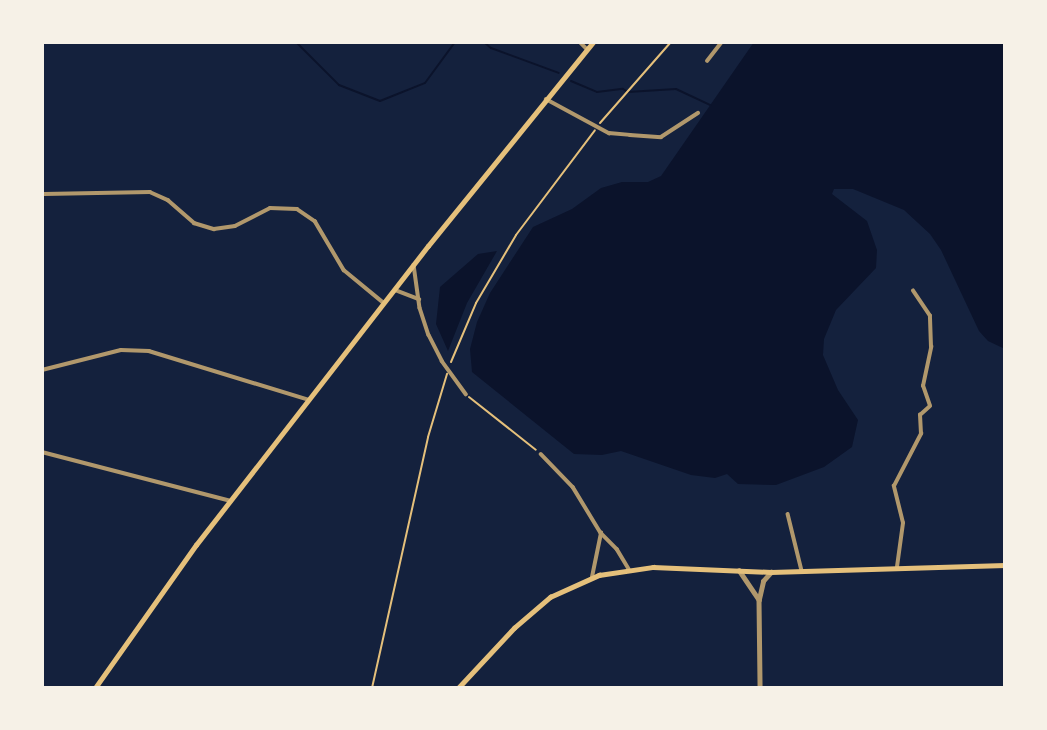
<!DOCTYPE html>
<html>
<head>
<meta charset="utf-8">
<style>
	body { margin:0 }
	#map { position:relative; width:1047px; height:730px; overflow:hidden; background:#14213d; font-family:"Fira Sans Condensed",sans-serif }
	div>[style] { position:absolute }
	.water>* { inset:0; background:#0b132b }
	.stream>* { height:2px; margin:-1px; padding:0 1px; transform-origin:1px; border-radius:1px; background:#0b132b }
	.path>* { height:2px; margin:-1px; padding:0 1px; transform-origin:1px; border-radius:1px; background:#e5c07b }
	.minor>* { height:3.5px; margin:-1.75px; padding:0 1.75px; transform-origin:1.75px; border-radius:1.75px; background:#b1986c }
	.tertiary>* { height:4.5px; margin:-2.25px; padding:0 2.25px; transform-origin:2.25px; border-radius:2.25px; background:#b1986c }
	.secondary>* { height:4.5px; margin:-2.25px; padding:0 2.25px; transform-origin:2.25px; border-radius:2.25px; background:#e5c07b }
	span { translate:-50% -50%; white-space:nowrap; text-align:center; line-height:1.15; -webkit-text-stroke:7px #f6f1e7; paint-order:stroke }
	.frame { position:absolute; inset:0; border:44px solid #f6f1e7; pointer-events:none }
</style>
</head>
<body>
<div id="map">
	<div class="water">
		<i style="clip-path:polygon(754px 42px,1005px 42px,1005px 349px,988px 341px,979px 331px,941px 250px,930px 234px,904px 210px,853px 189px,834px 189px,832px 194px,867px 221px,877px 250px,876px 268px,836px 310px,824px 339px,823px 355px,838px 390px,858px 420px,852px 447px,824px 467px,776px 485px,738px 484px,727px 474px,715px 478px,691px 475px,621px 451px,602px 455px,574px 454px,472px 372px,470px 349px,477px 322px,490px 293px,533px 227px,572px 209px,601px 188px,622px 182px,648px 182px,661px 176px)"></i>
		<i style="clip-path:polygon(497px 251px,467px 303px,448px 351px,436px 324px,440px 287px,478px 254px)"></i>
	</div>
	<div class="stream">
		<i style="left:296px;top:42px;width:61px;rotate:45deg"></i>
		<i style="left:339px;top:85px;width:44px;rotate:21.3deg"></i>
		<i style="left:380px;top:101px;width:48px;rotate:-21.8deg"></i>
		<i style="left:425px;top:83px;width:51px;rotate:-53.8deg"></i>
		<i style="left:484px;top:42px;width:9px;rotate:41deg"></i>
		<i style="left:491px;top:48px;width:72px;rotate:20.2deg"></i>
		<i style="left:571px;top:81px;width:28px;rotate:23deg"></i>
		<i style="left:597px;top:92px;width:26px;rotate:-7deg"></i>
		<i style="left:623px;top:89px;width:6px;rotate:31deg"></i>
		<i style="left:628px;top:92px;width:48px;rotate:-3.6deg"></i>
		<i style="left:676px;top:89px;width:38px;rotate:25deg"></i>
	</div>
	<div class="path">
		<i style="left:600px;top:123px;width:108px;rotate:-48.8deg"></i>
		<i style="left:451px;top:362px;width:64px;rotate:-67deg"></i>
		<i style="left:476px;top:303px;width:79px;rotate:-59.5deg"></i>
		<i style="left:516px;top:235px;width:131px;rotate:-53deg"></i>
		<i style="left:469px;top:397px;width:85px;rotate:38.3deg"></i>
		<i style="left:372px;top:688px;width:257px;rotate:-77.4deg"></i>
		<i style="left:428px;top:437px;width:66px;rotate:-73.2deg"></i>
	</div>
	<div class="minor">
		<i style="left:580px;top:42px;width:10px;rotate:45deg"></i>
		<i style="left:707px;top:61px;width:24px;rotate:-52deg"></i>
		<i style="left:546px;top:99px;width:72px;rotate:28.4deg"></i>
		<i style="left:609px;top:133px;width:21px;rotate:5deg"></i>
		<i style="left:630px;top:135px;width:31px;rotate:4deg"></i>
		<i style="left:661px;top:137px;width:44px;rotate:-33deg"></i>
		<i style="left:42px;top:177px;width:35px;rotate:90deg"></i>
		<i style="left:44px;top:194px;width:106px;rotate:-1.1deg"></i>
		<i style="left:150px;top:192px;width:20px;rotate:24deg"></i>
		<i style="left:168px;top:200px;width:35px;rotate:41deg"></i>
		<i style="left:194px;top:223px;width:21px;rotate:17deg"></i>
		<i style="left:214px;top:229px;width:21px;rotate:-8deg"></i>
		<i style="left:235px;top:226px;width:39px;rotate:-27deg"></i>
		<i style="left:270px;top:208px;width:27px;rotate:2deg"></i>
		<i style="left:297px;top:209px;width:22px;rotate:34deg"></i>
		<i style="left:315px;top:221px;width:57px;rotate:59.4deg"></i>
		<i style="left:344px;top:270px;width:52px;rotate:39.5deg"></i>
		<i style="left:414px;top:265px;width:43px;rotate:82.1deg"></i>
		<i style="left:420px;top:308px;width:28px;rotate:72deg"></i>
		<i style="left:429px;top:335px;width:29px;rotate:63deg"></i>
		<i style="left:442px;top:361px;width:41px;rotate:54deg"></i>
		<i style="left:395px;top:290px;width:26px;rotate:21deg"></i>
		<i style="left:42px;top:370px;width:81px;rotate:-14.2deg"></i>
		<i style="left:121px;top:350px;width:28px;rotate:2deg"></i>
		<i style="left:149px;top:351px;width:167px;rotate:17deg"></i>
		<i style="left:42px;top:452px;width:195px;rotate:14.5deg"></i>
		<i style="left:541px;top:454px;width:46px;rotate:45.9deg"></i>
		<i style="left:573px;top:487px;width:54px;rotate:58.7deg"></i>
		<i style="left:601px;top:533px;width:23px;rotate:45deg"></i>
		<i style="left:617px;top:549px;width:23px;rotate:59deg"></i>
		<i style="left:788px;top:514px;width:59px;rotate:76.2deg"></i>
		<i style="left:897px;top:567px;width:44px;rotate:-82.2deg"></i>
		<i style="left:903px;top:523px;width:38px;rotate:-104deg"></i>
		<i style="left:894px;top:486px;width:59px;rotate:-62.6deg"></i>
		<i style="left:921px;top:434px;width:19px;rotate:-93deg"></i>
		<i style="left:920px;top:415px;width:13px;rotate:-42deg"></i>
		<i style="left:930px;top:406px;width:21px;rotate:-109deg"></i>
		<i style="left:923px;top:386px;width:40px;rotate:-78deg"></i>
		<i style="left:931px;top:347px;width:31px;rotate:-92deg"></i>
		<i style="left:930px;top:316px;width:30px;rotate:-124deg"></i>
		<i style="left:592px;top:577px;width:45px;rotate:-78.4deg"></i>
		<i style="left:642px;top:688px;width:6px"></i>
	</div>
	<div class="tertiary">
		<i style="left:739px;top:570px;width:36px;rotate:56deg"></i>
		<i style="left:759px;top:600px;width:88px;rotate:89.3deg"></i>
		<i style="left:759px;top:599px;width:18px;rotate:-77deg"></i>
		<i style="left:763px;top:581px;width:12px;rotate:-48deg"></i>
	</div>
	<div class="secondary">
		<i style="left:95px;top:688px;width:175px;rotate:-54.8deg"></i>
		<i style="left:196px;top:545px;width:378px;rotate:-52.2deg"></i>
		<i style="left:428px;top:246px;width:262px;rotate:-51deg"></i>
		<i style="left:458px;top:688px;width:82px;rotate:-47deg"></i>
		<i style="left:514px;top:628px;width:48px;rotate:-40.7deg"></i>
		<i style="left:550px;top:597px;width:54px;rotate:-24.2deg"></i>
		<i style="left:599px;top:575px;width:55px;rotate:-8.4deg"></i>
		<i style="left:653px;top:567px;width:118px;rotate:2.4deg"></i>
		<i style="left:771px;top:572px;width:234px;rotate:-1.7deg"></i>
	</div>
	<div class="frame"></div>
</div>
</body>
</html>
